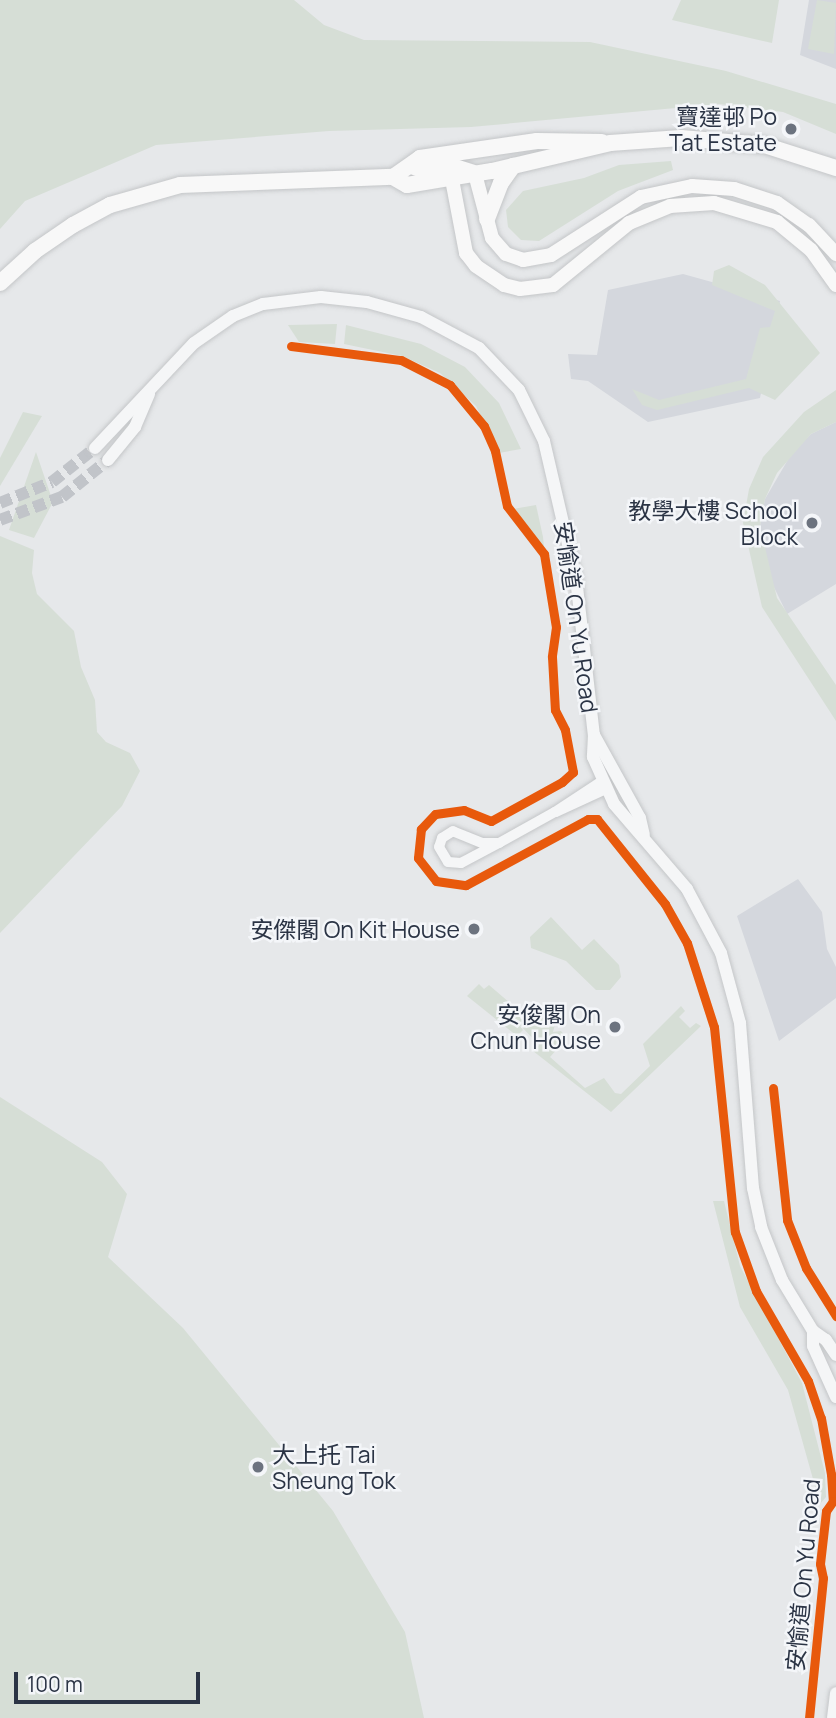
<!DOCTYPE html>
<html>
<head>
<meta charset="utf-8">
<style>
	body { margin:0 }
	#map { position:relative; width:836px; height:1718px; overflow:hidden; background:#e6e8ea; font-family:Manrope,"Noto Sans TC",sans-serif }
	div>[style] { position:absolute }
	.built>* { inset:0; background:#d4d7dd }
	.green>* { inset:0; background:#d6ded6 }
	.tertiary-tunnel>* { height:12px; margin-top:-6px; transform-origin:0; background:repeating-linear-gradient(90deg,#c1c4c9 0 12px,transparent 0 18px) }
	.roads { filter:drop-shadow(0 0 2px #c4c6c8) drop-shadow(0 0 2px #c4c6c8) }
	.minor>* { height:10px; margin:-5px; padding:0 5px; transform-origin:5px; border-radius:5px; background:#f5f6f7 }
	.tertiary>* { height:12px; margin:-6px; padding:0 6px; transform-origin:6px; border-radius:6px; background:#f5f6f7 }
	.secondary>* { height:14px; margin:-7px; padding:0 7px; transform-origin:7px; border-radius:7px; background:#f8f8f8 }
	.primary>* { height:16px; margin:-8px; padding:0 8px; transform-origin:8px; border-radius:8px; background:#f8f8f8 }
	.cycleway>* { height:9px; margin:-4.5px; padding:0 4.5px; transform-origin:4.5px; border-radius:4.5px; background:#e8590c }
	.dots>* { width:19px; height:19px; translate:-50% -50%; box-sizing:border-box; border:4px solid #f4f6f9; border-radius:50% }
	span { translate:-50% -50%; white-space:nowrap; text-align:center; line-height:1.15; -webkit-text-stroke:5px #f4f6f9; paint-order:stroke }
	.poi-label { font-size:23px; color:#2b3445 }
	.right { translate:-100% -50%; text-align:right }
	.left { translate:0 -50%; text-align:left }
	.street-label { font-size:23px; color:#2b3445 }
	.scale { position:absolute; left:14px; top:1672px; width:186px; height:32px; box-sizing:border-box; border:4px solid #2b3445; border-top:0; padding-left:9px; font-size:21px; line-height:24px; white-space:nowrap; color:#2b3445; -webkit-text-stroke:5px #f4f6f9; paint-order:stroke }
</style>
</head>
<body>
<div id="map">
	<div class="built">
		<i style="clip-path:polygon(809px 0,836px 0,836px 69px,800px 55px)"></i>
		<i style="clip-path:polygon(683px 274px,780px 301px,760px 398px,648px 422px,588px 381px,571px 379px,568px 354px,597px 355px,608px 290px)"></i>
		<i style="clip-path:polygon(836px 422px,836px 584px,787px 614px,770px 579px,764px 553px,760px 526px,765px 499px,793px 451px,811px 434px)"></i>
		<i style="clip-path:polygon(798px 879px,822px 912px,827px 949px,836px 967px,836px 998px,779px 1041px,737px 916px)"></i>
	</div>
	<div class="green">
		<i style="clip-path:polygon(0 0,294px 0,324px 25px,364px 40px,590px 42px,726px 71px,836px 104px,836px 134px,783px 112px,719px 104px,471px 127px,329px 131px,156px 145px,25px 201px,0 229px)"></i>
		<i style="clip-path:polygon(681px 0,779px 0,772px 43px,672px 20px)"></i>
		<i style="clip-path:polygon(817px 0,836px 3px,834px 54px,808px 49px)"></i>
		<i style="clip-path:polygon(671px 161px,673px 170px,618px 191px,539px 241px,521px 240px,508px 227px,506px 210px,523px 191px,584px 178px,619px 165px)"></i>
		<i style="clip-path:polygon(729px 265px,765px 285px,820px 353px,775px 400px,749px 388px,657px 410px,642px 405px,632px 389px,659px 400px,746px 379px,760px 328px,770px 327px,775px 311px,712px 285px,714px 271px)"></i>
		<i style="clip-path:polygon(337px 324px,335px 344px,299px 342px,288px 325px)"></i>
		<i style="clip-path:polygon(346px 325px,421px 344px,465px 367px,499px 403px,521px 449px,499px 453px,476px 406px,440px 373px,402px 356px,344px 344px)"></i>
		<i style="clip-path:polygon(836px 390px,836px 422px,811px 434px,777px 473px,765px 499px,760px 526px,777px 598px,836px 685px,836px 721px,762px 607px,743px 523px,749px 489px,763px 457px,804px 412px)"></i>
		<i style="clip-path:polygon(23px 412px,42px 416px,0 486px,0 458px)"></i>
		<i style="clip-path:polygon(36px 452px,53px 502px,34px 538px,9px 530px)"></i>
		<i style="clip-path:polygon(536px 505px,543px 537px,544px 547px,513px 509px)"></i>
		<i style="clip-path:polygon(0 536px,34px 550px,32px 573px,37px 594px,74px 631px,81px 667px,95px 700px,97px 732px,106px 742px,130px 753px,140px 771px,122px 806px,0 933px)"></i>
		<i style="clip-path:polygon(551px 917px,582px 950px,594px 939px,619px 965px,621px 977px,610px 990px,596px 990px,566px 961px,531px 948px,530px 937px)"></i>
		<i style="clip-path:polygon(479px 984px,484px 989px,489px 985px,524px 1015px,536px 1004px,555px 1025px,553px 1032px,561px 1031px,567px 1038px,550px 1057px,585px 1088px,604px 1078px,615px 1093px,621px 1094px,650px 1066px,643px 1044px,681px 1006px,685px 1011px,679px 1017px,690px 1028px,696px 1023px,701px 1026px,611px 1112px,533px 1051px,539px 1045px,517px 1022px,523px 1030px,517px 1036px,467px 996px)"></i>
		<i style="clip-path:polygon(0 1097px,102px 1162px,127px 1194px,108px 1257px,183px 1328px,333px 1511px,405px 1632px,424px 1718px,0 1718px)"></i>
		<i style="clip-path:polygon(713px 1201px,724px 1201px,740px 1266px,802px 1383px,825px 1473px,826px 1497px,820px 1504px,788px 1390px,740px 1307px)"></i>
	</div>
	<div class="tertiary-tunnel">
		<i style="left:0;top:503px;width:56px;rotate:-22deg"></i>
		<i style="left:52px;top:482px;width:55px;rotate:-38.3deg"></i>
		<i style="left:0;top:520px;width:66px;rotate:-20.4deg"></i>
		<i style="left:62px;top:497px;width:59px;rotate:-38.8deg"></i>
	</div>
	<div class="roads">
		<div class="minor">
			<i style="left:556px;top:812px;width:55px;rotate:-24.7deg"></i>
			<i style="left:499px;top:843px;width:17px;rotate:180deg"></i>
			<i style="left:482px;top:843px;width:31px;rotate:-158deg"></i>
			<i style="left:453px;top:831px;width:13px;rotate:148deg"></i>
			<i style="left:442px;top:838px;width:9px;rotate:108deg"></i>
			<i style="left:439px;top:847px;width:17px;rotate:59deg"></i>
			<i style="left:448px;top:862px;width:13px;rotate:4deg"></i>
			<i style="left:461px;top:863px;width:43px;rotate:-27.8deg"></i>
			<i style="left:499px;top:843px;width:64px;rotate:-29deg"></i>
			<i style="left:555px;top:812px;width:56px;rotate:-33.4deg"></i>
		</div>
		<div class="tertiary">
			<i style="left:95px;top:448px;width:144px;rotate:-46.7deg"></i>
			<i style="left:194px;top:343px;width:47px;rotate:-34.7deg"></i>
			<i style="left:233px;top:316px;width:32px;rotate:-22deg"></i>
			<i style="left:263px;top:304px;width:58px;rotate:-6.9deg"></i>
			<i style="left:321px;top:297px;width:46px;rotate:6.2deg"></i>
			<i style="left:367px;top:302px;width:56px;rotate:15.5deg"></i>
			<i style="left:421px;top:317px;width:66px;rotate:28.1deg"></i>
			<i style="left:479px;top:348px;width:58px;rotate:46.4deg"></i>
			<i style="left:519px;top:390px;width:57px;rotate:63.9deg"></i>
			<i style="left:544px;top:441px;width:141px;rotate:76.9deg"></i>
			<i style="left:576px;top:578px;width:158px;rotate:83.5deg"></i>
			<i style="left:594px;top:735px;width:95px;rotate:61deg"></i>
			<i style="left:640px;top:818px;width:17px;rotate:77deg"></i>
			<i style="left:108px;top:460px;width:43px;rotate:-50.7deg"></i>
			<i style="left:135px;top:427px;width:36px;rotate:-67deg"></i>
			<i style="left:594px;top:735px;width:22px;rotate:93deg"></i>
			<i style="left:593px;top:757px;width:51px;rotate:65.9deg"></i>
			<i style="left:614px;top:804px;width:112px;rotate:49.3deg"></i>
			<i style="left:687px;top:889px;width:72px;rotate:62deg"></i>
			<i style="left:721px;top:953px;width:73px;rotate:74.8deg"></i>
			<i style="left:740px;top:1023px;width:166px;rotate:85.5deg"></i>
			<i style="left:753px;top:1188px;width:40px;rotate:78deg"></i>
			<i style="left:761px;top:1227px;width:57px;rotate:68.4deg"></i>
			<i style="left:782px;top:1280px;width:60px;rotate:58.7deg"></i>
			<i style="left:813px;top:1331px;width:16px;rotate:35deg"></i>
			<i style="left:826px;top:1340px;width:18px;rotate:56deg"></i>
			<i style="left:813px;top:1331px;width:15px;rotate:90deg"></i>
			<i style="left:813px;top:1346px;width:56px;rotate:65.7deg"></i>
			<i style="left:833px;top:1718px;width:25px;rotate:-83deg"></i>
		</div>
		<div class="secondary">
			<i style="left:450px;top:169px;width:86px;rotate:79.2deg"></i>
			<i style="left:466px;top:253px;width:16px;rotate:52deg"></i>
			<i style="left:476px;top:266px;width:34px;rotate:34deg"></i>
			<i style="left:504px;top:285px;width:16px;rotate:14deg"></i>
			<i style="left:520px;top:289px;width:33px;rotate:-7deg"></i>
			<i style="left:553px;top:285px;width:98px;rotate:-39.2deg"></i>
			<i style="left:629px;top:223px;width:44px;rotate:-22.5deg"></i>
			<i style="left:670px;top:206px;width:44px;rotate:-3.9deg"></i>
			<i style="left:714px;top:203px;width:66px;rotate:16.8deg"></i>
			<i style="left:777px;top:222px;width:44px;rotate:39.5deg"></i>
			<i style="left:811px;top:250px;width:43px;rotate:54.5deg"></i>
			<i style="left:475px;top:174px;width:66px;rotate:75.1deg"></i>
			<i style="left:492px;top:238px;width:21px;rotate:49deg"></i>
			<i style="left:506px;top:254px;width:18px;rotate:19deg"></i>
			<i style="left:523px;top:260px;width:28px;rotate:-10deg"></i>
			<i style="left:551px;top:255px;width:107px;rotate:-32.8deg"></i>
			<i style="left:641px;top:197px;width:52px;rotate:-12.2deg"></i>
			<i style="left:692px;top:186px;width:42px;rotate:4.1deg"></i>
			<i style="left:734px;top:189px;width:45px;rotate:18deg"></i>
			<i style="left:777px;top:203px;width:39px;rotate:35deg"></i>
			<i style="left:809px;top:225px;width:40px;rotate:47deg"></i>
		</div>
		<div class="primary">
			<i style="left:411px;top:166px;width:13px;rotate:18deg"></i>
			<i style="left:423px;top:170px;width:26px;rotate:-11deg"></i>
			<i style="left:449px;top:165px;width:25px;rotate:18deg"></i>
			<i style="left:393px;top:177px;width:33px;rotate:-35deg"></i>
			<i style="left:420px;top:158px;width:118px;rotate:-8.3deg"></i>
			<i style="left:537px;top:141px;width:65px;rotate:0.9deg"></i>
			<i style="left:487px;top:219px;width:39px;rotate:-69deg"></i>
			<i style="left:501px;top:183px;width:21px;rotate:-55deg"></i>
			<i style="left:0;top:283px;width:47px;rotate:-42.4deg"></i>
			<i style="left:35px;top:251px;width:46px;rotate:-34.4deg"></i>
			<i style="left:73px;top:225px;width:42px;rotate:-28.4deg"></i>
			<i style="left:110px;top:205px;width:73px;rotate:-15.9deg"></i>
			<i style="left:180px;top:185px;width:213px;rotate:-2.2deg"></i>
			<i style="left:393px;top:177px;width:16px;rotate:30deg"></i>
			<i style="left:407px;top:185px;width:86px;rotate:-9.4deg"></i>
			<i style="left:492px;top:171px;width:121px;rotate:-13.3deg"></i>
			<i style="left:610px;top:143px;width:71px;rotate:-4deg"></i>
			<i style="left:681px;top:138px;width:83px;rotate:4.8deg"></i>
			<i style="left:764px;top:145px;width:76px;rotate:17.7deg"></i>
		</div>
	</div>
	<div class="cycleway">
		<i style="left:291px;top:346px;width:111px;rotate:7.3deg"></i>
		<i style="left:401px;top:360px;width:55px;rotate:27deg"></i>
		<i style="left:450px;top:385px;width:53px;rotate:50.3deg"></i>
		<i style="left:484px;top:426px;width:27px;rotate:66deg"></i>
		<i style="left:495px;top:451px;width:56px;rotate:77.7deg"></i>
		<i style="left:507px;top:506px;width:61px;rotate:52.4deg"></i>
		<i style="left:544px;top:554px;width:74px;rotate:80.7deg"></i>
		<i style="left:556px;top:627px;width:30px;rotate:98deg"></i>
		<i style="left:552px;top:657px;width:53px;rotate:86.8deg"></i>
		<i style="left:555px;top:710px;width:22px;rotate:63deg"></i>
		<i style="left:565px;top:730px;width:43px;rotate:79.2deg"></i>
		<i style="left:573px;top:772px;width:15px;rotate:138deg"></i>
		<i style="left:562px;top:782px;width:81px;rotate:151.2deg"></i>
		<i style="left:491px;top:821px;width:29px;rotate:-158deg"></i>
		<i style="left:464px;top:810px;width:29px;rotate:172deg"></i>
		<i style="left:435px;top:814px;width:21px;rotate:133deg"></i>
		<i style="left:421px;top:829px;width:29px;rotate:96deg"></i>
		<i style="left:418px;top:858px;width:29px;rotate:52deg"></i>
		<i style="left:436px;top:881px;width:30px;rotate:8deg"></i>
		<i style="left:466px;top:885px;width:139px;rotate:-28.4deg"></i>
		<i style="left:588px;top:819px;width:9px"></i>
		<i style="left:597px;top:819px;width:109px;rotate:51.3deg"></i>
		<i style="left:665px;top:904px;width:45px;rotate:60.6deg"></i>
		<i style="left:687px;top:943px;width:88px;rotate:72.2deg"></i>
		<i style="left:714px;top:1027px;width:206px;rotate:84.2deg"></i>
		<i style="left:735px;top:1232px;width:63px;rotate:70.4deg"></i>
		<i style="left:756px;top:1291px;width:104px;rotate:60deg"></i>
		<i style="left:808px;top:1381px;width:39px;rotate:71deg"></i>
		<i style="left:821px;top:1418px;width:57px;rotate:79.9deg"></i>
		<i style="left:831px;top:1474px;width:27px;rotate:86deg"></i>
		<i style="left:833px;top:1501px;width:12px;rotate:125deg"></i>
		<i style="left:826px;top:1511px;width:53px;rotate:96.5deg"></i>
		<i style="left:820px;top:1564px;width:14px;rotate:78deg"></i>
		<i style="left:823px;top:1578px;width:141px;rotate:95.7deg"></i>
		<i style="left:773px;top:1088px;width:133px;rotate:83.9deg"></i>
		<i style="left:787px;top:1220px;width:52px;rotate:68.4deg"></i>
		<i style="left:806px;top:1268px;width:57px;rotate:58deg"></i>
	</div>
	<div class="dots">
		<i style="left:791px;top:129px;background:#6c737f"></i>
		<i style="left:812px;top:523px;background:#6c737f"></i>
		<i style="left:474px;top:929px;background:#6c737f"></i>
		<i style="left:615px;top:1027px;background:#6c737f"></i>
		<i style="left:258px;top:1467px;background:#6c737f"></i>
	</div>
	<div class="poi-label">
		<span class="right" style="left:777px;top:129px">寶達邨 Po<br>Tat Estate</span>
		<span class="right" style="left:798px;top:523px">教學大樓 School<br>Block</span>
		<span class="right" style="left:460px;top:929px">安傑閣 On Kit House</span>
		<span class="right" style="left:601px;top:1027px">安俊閣 On<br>Chun House</span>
		<span class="left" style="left:272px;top:1467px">大上托 Tai<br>Sheung Tok</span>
	</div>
	<div class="street-label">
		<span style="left:577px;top:617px;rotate:82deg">安愉道 On Yu Road</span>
		<span style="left:803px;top:1575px;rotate:-85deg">安愉道 On Yu Road</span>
	</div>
	<div class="scale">100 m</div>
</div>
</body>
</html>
